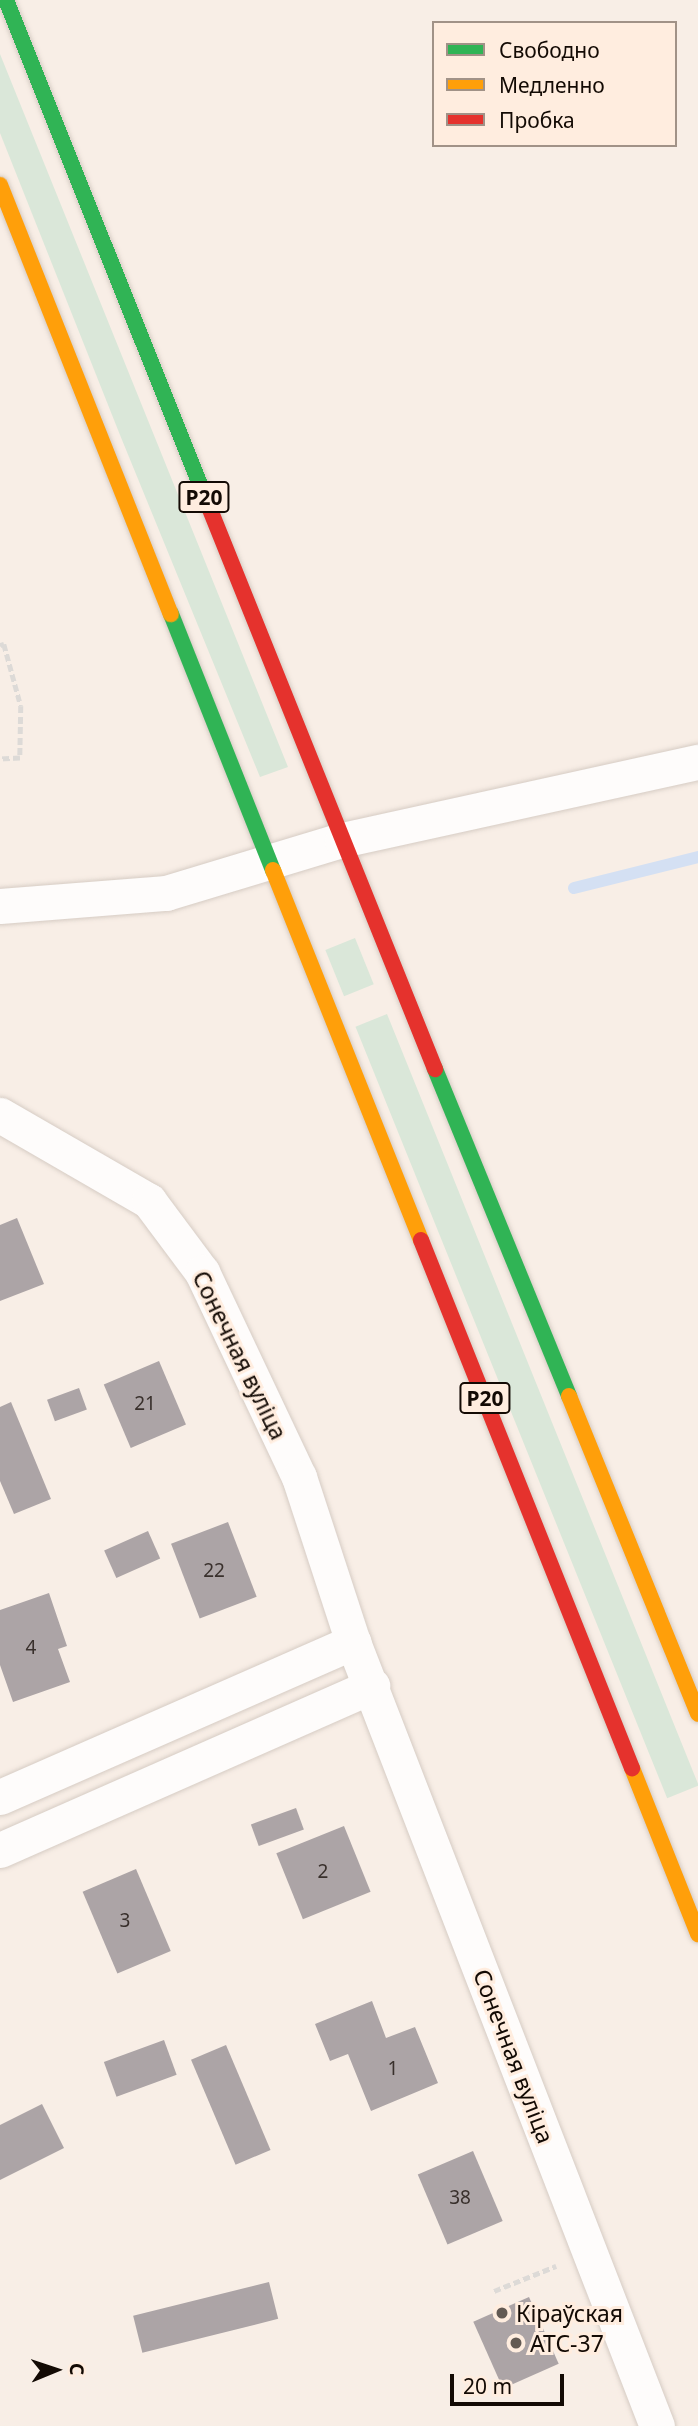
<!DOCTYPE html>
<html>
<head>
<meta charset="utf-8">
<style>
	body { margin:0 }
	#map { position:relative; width:698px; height:2426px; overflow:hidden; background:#f8eee6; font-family:"Noto Sans",sans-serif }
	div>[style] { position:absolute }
	.green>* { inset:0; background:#dae7d9; transform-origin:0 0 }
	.stream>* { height:12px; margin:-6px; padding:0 6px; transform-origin:6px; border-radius:6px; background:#d4e0f3 }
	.building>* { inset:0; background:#aca4a6; transform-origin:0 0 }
	.path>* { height:4.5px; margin-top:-2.25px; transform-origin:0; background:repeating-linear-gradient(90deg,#dddad7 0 7px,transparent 0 10.5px) }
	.roads { filter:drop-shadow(0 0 2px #d6ccc4) drop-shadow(0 0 2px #d6ccc4) }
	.street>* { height:35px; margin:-17.5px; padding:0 17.5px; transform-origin:17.5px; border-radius:17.5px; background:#fefcfb }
	.fast>* { height:16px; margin:-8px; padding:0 8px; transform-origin:8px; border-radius:8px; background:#30b455 }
	.slow>* { height:16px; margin:-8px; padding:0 8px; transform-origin:8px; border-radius:8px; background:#ff9f0a }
	.jam>* { height:16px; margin:-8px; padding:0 8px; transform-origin:8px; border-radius:8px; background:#e5322d }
	.dots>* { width:19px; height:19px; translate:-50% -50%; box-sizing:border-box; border:4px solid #ffeddf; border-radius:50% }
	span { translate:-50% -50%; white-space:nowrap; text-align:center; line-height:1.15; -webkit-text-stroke:6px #ffeddf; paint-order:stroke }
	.number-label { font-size:19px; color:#39302c }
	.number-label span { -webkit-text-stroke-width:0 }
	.shield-label span { padding:2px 5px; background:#ffeddf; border:2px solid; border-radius:5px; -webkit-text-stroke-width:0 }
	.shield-label { font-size:21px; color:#130a04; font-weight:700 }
	.street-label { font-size:23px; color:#130a04 }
	.poi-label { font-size:23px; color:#130a04 }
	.left { translate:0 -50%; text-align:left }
	.legend { position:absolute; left:432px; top:21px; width:245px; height:126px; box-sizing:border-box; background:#ffeddf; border:2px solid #a19287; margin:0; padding:9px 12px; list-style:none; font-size:21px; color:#130a04 }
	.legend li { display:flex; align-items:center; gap:14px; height:35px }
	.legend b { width:35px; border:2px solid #a19287 }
	.north { position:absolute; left:21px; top:2335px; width:70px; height:70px; -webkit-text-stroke:5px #ffeddf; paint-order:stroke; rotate:88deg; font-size:19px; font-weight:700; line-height:28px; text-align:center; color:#130a04 }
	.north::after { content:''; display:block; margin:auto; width:24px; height:32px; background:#130a04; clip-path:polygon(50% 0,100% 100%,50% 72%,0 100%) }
	.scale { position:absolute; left:450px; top:2374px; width:114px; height:32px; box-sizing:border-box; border:4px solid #130a04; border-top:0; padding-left:9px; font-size:21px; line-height:24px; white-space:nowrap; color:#130a04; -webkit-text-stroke:5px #ffeddf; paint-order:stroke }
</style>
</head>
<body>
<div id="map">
	<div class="green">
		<i style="clip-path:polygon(0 54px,288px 767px,260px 777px,120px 435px,0 133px)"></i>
		<i style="left:355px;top:938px;width:50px;height:32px;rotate:68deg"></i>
		<i style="left:387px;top:1014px;width:832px;height:34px;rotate:68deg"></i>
	</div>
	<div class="stream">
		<i style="left:574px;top:888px;width:128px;rotate:-14deg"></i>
	</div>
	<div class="building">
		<i style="clip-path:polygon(17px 1218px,44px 1284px,0 1301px,0 1225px)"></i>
		<i style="left:159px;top:1361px;width:69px;height:60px;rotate:67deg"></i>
		<i style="left:79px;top:1388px;width:23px;height:34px;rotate:70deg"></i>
		<i style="clip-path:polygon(11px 1402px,51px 1499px,14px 1514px,0 1481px,0 1407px)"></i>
		<i style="left:228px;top:1522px;width:80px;height:61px;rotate:69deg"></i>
		<i style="left:148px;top:1531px;width:30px;height:48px;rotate:66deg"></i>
		<i style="clip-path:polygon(49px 1593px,67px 1646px,58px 1649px,70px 1682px,13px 1702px,0 1665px,0 1610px)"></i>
		<i style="left:296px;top:1808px;width:23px;height:48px;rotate:70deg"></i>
		<i style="left:344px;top:1826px;width:71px;height:73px;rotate:68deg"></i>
		<i style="left:136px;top:1869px;width:89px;height:58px;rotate:67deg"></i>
		<i style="clip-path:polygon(372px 2001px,386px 2038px,415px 2027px,438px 2083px,371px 2111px,348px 2054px,330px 2061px,315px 2024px)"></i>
		<i style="left:164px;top:2040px;width:37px;height:64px;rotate:70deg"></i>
		<i style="left:226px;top:2045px;width:114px;height:38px;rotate:67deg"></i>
		<i style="clip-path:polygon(42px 2104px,64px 2148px,0 2180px,0 2125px)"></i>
		<i style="left:473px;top:2151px;width:76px;height:60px;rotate:67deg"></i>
		<i style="left:269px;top:2282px;width:38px;height:140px;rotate:76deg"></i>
		<i style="left:529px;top:2297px;width:73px;height:61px;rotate:66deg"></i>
	</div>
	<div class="path">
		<i style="left:0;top:645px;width:4px;rotate:-14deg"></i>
		<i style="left:4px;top:644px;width:64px;rotate:74.7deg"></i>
		<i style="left:21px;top:706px;width:52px;rotate:91.1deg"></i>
		<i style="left:20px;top:758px;width:20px;rotate:177deg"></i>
		<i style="left:494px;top:2291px;width:67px;rotate:-22deg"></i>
	</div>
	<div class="roads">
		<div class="street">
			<i style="left:0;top:906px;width:167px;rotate:-4.5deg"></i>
			<i style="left:166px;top:893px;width:184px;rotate:-16.8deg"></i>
			<i style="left:342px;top:840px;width:364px;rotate:-12.4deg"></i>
			<i style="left:0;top:1115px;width:172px;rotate:30deg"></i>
			<i style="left:149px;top:1201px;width:89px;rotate:53.3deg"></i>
			<i style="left:202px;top:1272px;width:227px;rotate:64.7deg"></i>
			<i style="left:299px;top:1477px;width:174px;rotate:71.9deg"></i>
			<i style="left:353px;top:1642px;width:841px;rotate:68.81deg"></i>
			<i style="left:0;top:1797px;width:386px;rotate:-23.7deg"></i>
			<i style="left:0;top:1850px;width:407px;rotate:-23.8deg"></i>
		</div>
		<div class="fast">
			<i style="left:6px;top:0;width:546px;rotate:68.18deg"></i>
			<i style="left:171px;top:614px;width:276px;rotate:68.3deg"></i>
			<i style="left:435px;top:1069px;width:353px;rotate:67.7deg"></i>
		</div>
		<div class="slow">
			<i style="left:0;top:185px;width:462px;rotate:68.3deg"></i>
			<i style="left:273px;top:870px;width:399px;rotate:68.2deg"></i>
			<i style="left:569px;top:1396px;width:343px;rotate:67.9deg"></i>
			<i style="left:632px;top:1768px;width:179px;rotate:68.3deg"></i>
		</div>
		<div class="jam">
			<i style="left:209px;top:507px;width:606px;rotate:68.09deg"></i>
			<i style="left:421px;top:1240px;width:569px;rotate:68.22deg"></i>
		</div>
	</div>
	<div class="dots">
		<i style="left:502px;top:2313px;background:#635a53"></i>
		<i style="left:516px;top:2343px;background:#635a53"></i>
	</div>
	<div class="number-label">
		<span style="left:145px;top:1404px">21</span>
		<span style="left:214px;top:1571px">22</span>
		<span style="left:31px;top:1648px">4</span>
		<span style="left:323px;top:1872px">2</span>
		<span style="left:125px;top:1921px">3</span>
		<span style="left:393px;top:2069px">1</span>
		<span style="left:460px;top:2198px">38</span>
	</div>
	<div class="shield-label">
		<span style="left:204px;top:497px">Р20</span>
		<span style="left:485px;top:1398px">Р20</span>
	</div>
	<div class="street-label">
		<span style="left:240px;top:1355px;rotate:64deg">Сонечная вуліца</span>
		<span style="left:514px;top:2056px;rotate:69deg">Сонечная вуліца</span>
	</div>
	<div class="poi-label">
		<span class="left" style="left:516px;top:2313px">Кіраўская</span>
		<span class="left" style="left:530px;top:2343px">АТС-37</span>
	</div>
	<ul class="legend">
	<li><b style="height:9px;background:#30b455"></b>Свободно</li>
	<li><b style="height:9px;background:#ff9f0a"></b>Медленно</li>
	<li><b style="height:9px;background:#e5322d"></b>Пробка</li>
	</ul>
	<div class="north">С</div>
	<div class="scale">20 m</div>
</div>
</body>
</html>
